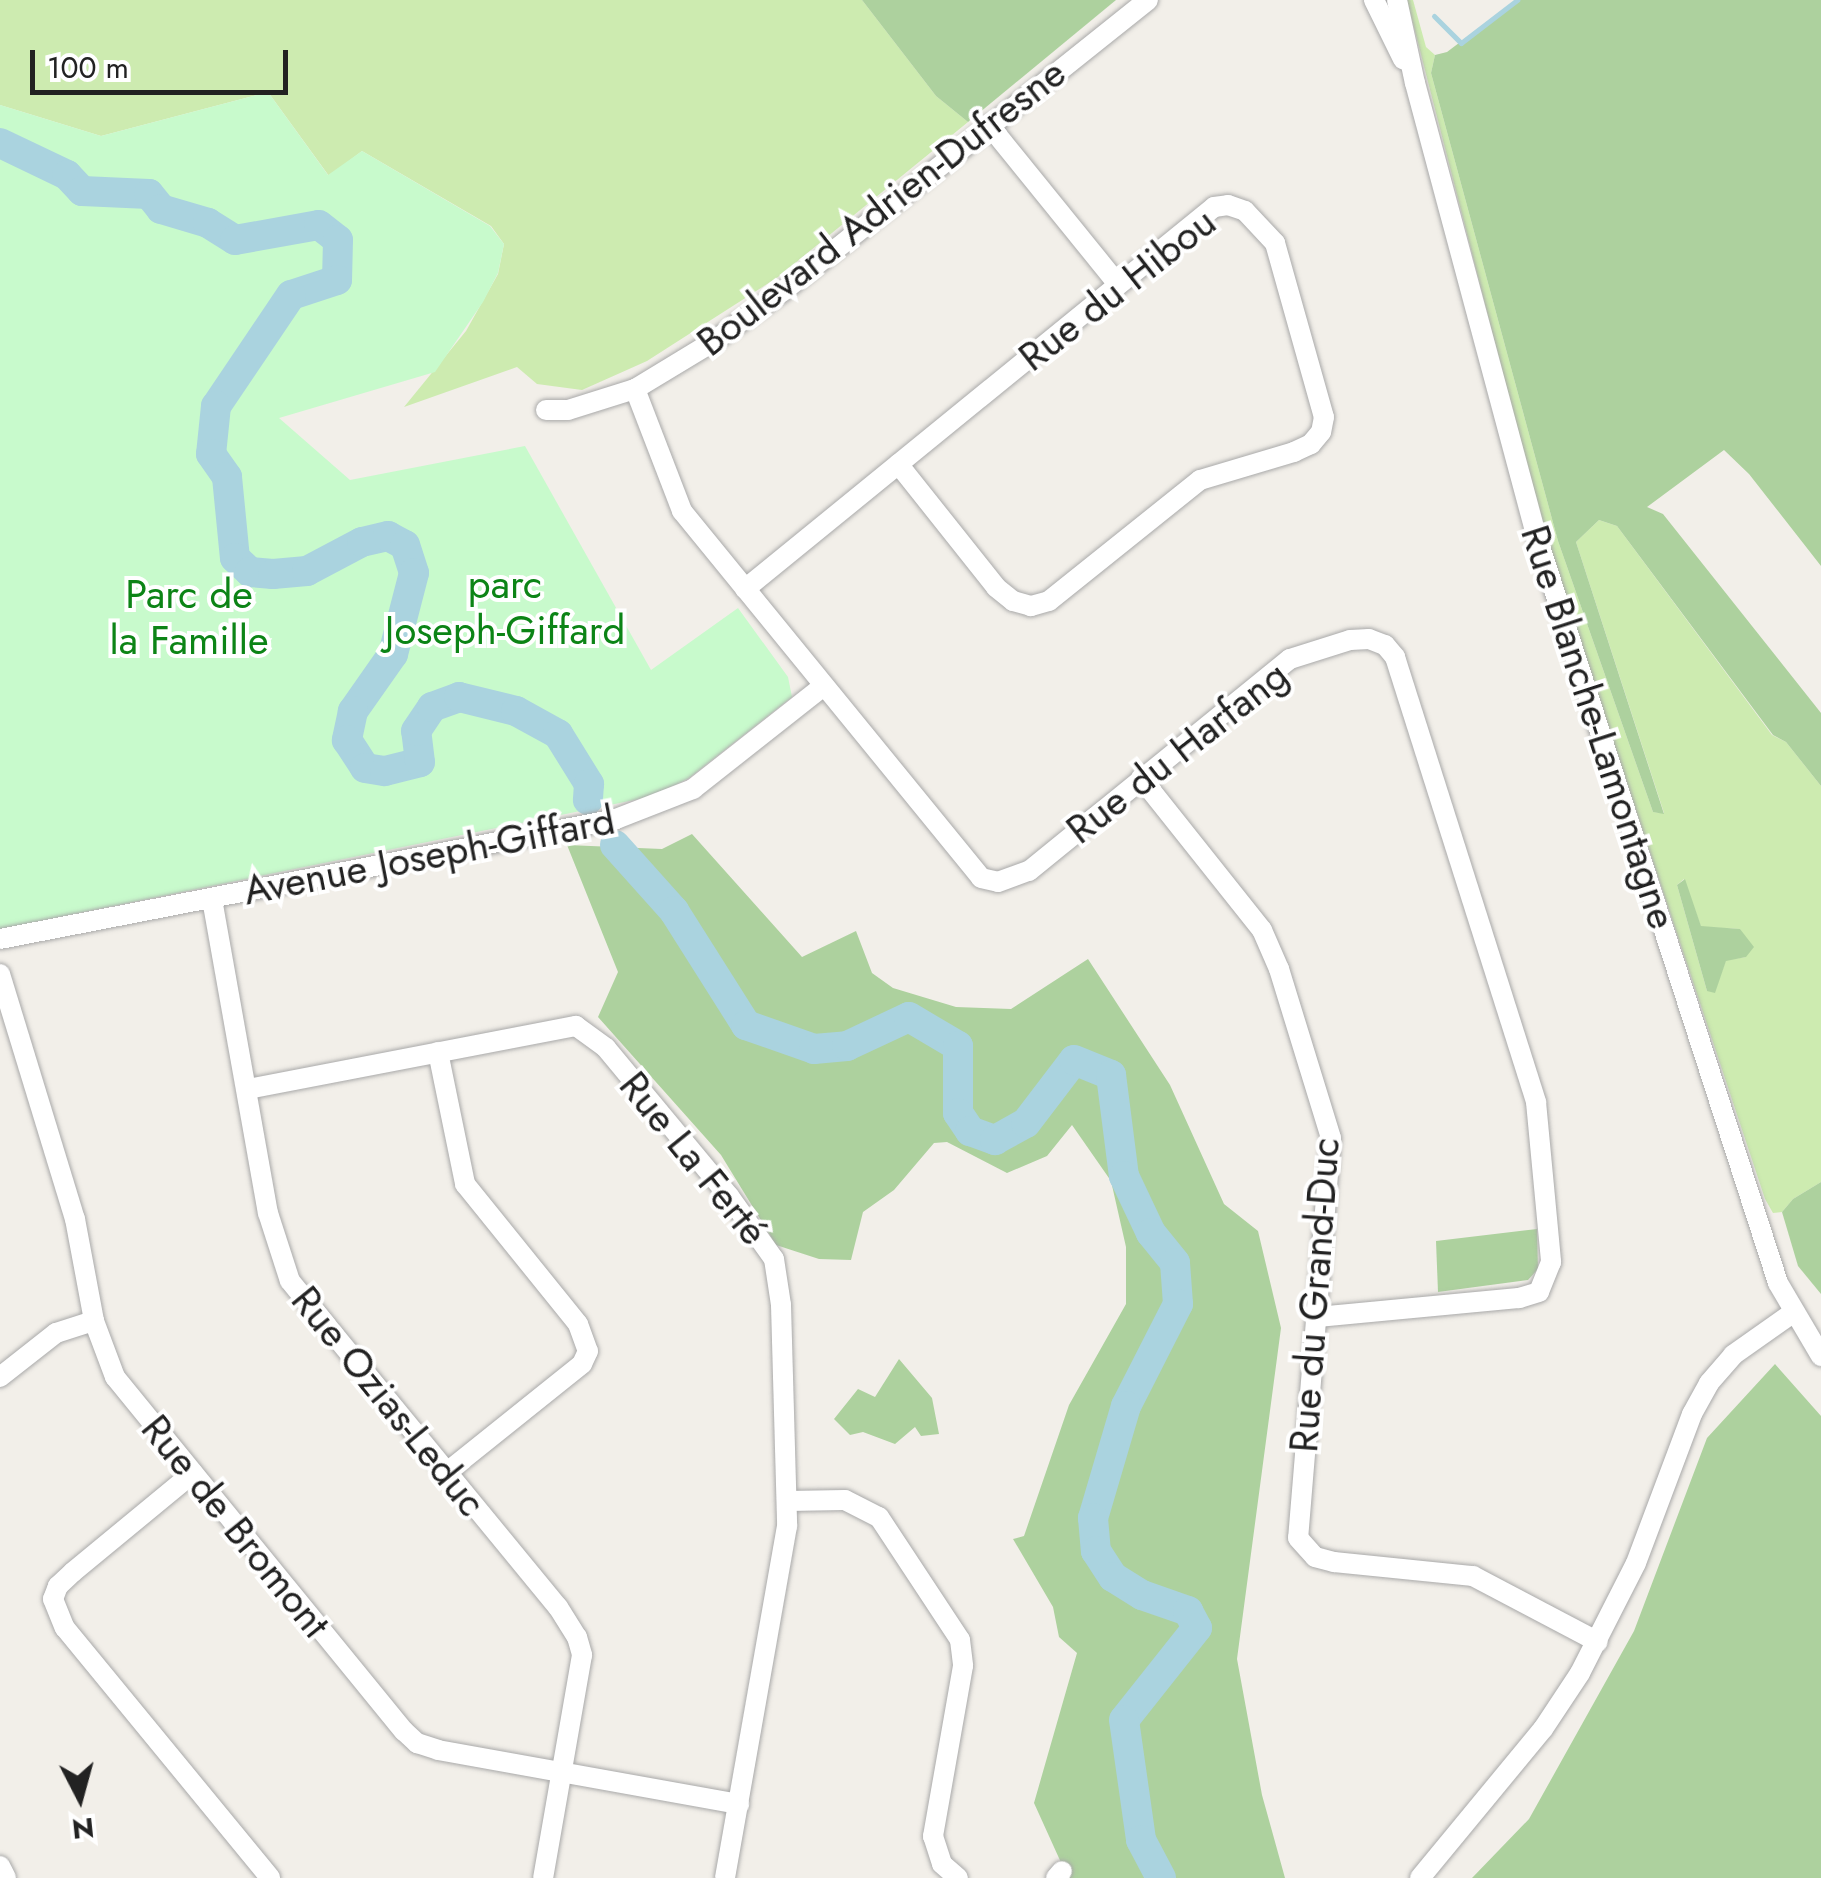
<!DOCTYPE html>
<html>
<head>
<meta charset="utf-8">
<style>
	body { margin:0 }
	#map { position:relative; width:1821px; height:1878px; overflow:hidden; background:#f2efe9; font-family:Jost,sans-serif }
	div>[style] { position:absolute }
	.grass>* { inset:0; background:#cdebb0 }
	.forest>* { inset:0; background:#add19e }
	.park>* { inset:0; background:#c8facc }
	.stream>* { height:5px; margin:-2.5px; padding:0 2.5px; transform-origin:2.5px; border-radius:2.5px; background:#aad3df }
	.river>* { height:30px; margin:-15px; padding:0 15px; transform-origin:15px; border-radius:15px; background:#aad3df }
	.roads { filter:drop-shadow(0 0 2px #a9a9a9) drop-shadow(0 0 2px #a9a9a9) }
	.minor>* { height:20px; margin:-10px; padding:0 10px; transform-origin:10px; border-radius:10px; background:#fff }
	span { translate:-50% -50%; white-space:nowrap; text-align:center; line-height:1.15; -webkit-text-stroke:8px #fff; paint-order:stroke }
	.street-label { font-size:40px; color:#222 }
	.park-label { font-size:40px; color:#0c8416 }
	.north { position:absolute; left:30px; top:1748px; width:100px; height:100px; -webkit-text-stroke:8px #fff; paint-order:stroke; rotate:174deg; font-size:28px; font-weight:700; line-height:40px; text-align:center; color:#222 }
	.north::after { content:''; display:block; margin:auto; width:35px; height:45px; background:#222; clip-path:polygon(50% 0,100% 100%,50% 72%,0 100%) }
	.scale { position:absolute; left:30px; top:50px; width:258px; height:45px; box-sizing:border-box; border:5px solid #222; border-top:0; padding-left:12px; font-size:30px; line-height:35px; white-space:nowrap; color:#222; -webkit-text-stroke:8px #fff; paint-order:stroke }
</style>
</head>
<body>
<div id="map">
	<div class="grass">
		<i style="clip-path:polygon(0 0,862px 0,936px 96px,968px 122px,778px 277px,647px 361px,582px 390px,537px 384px,517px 367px,404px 407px,466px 331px,498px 274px,504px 244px,491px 226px,362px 151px,329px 176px,268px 92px,101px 136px,0 105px)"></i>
		<i style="clip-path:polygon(evenodd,1407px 0,1413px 0,1426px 47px,1435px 55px,1431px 73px,1558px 541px,1653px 812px,1664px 813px,1576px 542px,1599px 520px,1617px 526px,1772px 735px,1786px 742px,1821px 786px,1821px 1182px,1793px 1199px,1782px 1212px,1773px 1213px,1765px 1199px,1543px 530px,1407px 0,1684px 879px,1701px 927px,1740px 929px,1746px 957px,1726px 960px,1718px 982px,1707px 991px,1677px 885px,1684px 879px)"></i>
	</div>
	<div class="forest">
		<i style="clip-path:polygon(862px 0,1116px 0,968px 122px,936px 96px)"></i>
		<i style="clip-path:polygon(1516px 0,1821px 0,1821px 566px,1749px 474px,1724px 450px,1647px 507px,1663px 514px,1821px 713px,1821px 786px,1786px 742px,1773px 735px,1617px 526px,1599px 520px,1576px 542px,1664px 814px,1653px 812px,1558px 541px,1431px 73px,1435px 55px,1447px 52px)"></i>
		<i style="clip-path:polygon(692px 834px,802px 957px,856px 931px,872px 973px,893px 988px,956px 1007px,1011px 1009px,1088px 959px,1170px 1085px,1224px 1204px,1258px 1231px,1281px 1328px,1237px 1659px,1262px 1795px,1285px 1878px,1068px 1878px,1034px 1803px,1077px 1653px,1059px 1637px,1053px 1607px,1013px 1539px,1024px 1536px,1069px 1405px,1126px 1304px,1126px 1247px,1111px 1181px,1072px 1125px,1047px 1156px,1007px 1173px,947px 1142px,934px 1143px,894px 1190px,863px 1212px,851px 1260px,819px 1259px,776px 1245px,721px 1155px,598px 1017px,618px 972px,567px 845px,662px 849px)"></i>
		<i style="clip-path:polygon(1685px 879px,1701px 926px,1740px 929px,1754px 947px,1746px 957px,1726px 961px,1715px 993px,1707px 991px,1677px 885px)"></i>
		<i style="clip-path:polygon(1821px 1182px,1821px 1294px,1798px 1266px,1782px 1212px,1793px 1199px)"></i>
		<i style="clip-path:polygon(1537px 1229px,1538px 1269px,1528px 1280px,1438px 1292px,1436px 1241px)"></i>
		<i style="clip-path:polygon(899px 1359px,932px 1398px,939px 1434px,921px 1436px,915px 1427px,895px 1444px,863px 1432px,850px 1435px,834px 1419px,858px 1389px,875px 1397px)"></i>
		<i style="clip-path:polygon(1775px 1364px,1821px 1416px,1821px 1878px,1472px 1878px,1529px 1819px,1634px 1631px,1707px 1438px)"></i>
	</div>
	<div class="park">
		<i style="clip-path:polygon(268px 92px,328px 175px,362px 151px,490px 226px,504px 244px,498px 273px,483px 302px,435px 372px,279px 418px,350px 480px,525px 446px,651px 670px,738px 608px,788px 677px,792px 697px,689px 778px,654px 796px,0 929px,0 105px,101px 136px)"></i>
	</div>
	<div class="stream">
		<i style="left:1434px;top:16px;width:38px;rotate:45deg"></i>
		<i style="left:1461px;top:43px;width:71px;rotate:-37.5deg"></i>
	</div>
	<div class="river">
		<i style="left:0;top:143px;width:74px;rotate:25.5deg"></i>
		<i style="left:67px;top:175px;width:22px;rotate:47deg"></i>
		<i style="left:82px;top:191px;width:67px;rotate:2.6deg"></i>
		<i style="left:149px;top:194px;width:19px;rotate:51deg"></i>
		<i style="left:161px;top:209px;width:49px;rotate:16.6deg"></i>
		<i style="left:208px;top:223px;width:32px;rotate:32deg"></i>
		<i style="left:235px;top:240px;width:85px;rotate:-10.1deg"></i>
		<i style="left:319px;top:225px;width:24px;rotate:38deg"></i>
		<i style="left:338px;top:240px;width:40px;rotate:91.4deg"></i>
		<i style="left:337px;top:280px;width:48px;rotate:161.9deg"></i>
		<i style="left:291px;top:295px;width:134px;rotate:124deg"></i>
		<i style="left:216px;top:406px;width:48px;rotate:95.9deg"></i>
		<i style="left:211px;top:454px;width:28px;rotate:55deg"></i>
		<i style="left:227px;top:477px;width:81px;rotate:84.4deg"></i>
		<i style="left:235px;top:558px;width:21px;rotate:43deg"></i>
		<i style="left:250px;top:572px;width:23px;rotate:5deg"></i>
		<i style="left:273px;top:574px;width:34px;rotate:-5deg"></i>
		<i style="left:307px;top:571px;width:62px;rotate:-27.8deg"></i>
		<i style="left:362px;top:542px;width:27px;rotate:-13deg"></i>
		<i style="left:388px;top:536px;width:19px;rotate:28deg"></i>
		<i style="left:405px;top:545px;width:29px;rotate:72deg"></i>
		<i style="left:414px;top:573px;width:84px;rotate:104.5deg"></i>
		<i style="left:393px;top:654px;width:70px;rotate:125.1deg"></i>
		<i style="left:353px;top:711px;width:30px;rotate:102deg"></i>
		<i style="left:347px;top:740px;width:33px;rotate:57deg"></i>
		<i style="left:365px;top:768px;width:20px;rotate:9deg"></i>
		<i style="left:385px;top:771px;width:36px;rotate:-14deg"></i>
		<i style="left:420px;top:762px;width:31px;rotate:-97deg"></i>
		<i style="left:416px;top:731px;width:29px;rotate:-56deg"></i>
		<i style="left:432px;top:707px;width:29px;rotate:-20deg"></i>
		<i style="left:459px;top:697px;width:59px;rotate:13.8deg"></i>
		<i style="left:516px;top:711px;width:48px;rotate:28.7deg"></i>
		<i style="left:558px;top:734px;width:59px;rotate:58.2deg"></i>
		<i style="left:589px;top:784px;width:16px;rotate:94deg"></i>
		<i style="left:615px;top:845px;width:89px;rotate:48.2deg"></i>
		<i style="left:674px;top:911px;width:135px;rotate:57.7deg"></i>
		<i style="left:746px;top:1025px;width:72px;rotate:19.4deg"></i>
		<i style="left:814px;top:1049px;width:33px;rotate:-5deg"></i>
		<i style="left:847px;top:1046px;width:68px;rotate:-25.1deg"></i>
		<i style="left:909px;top:1017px;width:57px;rotate:30.6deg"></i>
		<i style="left:958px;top:1046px;width:67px;rotate:90deg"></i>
		<i style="left:958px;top:1113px;width:22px;rotate:56deg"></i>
		<i style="left:970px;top:1131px;width:27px;rotate:20deg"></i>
		<i style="left:995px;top:1140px;width:35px;rotate:-29deg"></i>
		<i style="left:1026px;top:1123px;width:79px;rotate:-52.7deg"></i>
		<i style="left:1074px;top:1060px;width:40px;rotate:22deg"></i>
		<i style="left:1111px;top:1075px;width:102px;rotate:82.7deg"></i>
		<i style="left:1124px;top:1176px;width:63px;rotate:64.7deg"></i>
		<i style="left:1151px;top:1233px;width:38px;rotate:51deg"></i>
		<i style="left:1175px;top:1263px;width:41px;rotate:85.8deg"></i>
		<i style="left:1178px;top:1304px;width:114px;rotate:117deg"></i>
		<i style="left:1126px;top:1406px;width:117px;rotate:106.4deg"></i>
		<i style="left:1093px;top:1518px;width:33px;rotate:85deg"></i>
		<i style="left:1096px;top:1551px;width:31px;rotate:57deg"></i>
		<i style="left:1113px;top:1577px;width:34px;rotate:32deg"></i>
		<i style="left:1142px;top:1595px;width:49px;rotate:19.2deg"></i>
		<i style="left:1188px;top:1611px;width:19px;rotate:62deg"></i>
		<i style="left:1197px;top:1628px;width:117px;rotate:128.4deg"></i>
		<i style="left:1124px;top:1720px;width:121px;rotate:81.9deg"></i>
		<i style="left:1141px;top:1840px;width:43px;rotate:62.2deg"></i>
	</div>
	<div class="roads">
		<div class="minor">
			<i style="left:1374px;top:0;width:66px;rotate:63.8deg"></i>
			<i style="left:1397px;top:0;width:85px;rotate:77.8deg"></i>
			<i style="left:1415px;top:83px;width:464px;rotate:75deg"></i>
			<i style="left:1535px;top:531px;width:790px;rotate:72.09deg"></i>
			<i style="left:1778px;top:1283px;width:85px;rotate:59.5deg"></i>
			<i style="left:989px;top:125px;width:202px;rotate:51deg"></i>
			<i style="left:635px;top:389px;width:131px;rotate:68.9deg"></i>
			<i style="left:682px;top:511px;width:473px;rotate:50.8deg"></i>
			<i style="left:981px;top:878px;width:17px;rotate:13deg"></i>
			<i style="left:998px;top:882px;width:33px;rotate:-20deg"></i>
			<i style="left:1029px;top:871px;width:336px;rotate:-39.1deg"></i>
			<i style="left:1290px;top:659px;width:63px;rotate:-17.6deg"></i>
			<i style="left:1350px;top:640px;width:19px;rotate:-3deg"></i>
			<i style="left:1369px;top:639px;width:17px;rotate:21deg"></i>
			<i style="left:1385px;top:645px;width:16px;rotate:50deg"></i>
			<i style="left:1395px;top:657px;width:467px;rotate:72.4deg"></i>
			<i style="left:1536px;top:1102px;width:161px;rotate:84.6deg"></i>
			<i style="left:1551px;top:1262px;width:32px;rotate:112deg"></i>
			<i style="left:1539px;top:1292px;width:21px;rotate:163deg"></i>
			<i style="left:1519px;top:1298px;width:203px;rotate:174.6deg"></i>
			<i style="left:546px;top:410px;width:22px"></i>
			<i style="left:568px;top:410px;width:70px;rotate:-17.4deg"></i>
			<i style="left:635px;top:389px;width:89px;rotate:-31.2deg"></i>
			<i style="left:711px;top:343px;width:92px;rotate:-35.8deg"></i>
			<i style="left:786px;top:289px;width:463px;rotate:-38.6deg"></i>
			<i style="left:745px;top:589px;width:605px;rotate:-39.16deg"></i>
			<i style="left:1214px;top:207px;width:14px;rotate:-8deg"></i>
			<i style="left:1228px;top:205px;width:18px;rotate:19deg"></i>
			<i style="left:1245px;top:211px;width:44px;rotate:46.8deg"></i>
			<i style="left:1275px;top:243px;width:181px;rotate:74.3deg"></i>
			<i style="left:1324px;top:417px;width:15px;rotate:101deg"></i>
			<i style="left:1321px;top:432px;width:16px;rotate:130deg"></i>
			<i style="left:1311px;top:444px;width:19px;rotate:155deg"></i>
			<i style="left:1294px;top:452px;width:98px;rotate:163.4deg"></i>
			<i style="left:1200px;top:480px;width:193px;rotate:141.3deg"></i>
			<i style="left:1049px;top:601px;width:19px;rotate:164deg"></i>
			<i style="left:1031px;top:606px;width:19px;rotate:-164deg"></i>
			<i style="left:1013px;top:601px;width:22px;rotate:-141deg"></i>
			<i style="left:996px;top:587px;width:157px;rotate:-128.5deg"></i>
			<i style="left:1141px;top:778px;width:194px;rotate:51.5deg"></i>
			<i style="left:1262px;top:930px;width:43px;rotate:66.4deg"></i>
			<i style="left:1279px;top:969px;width:177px;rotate:72.9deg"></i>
			<i style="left:1331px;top:1138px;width:401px;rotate:94.7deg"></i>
			<i style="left:1298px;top:1538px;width:25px;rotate:48deg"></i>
			<i style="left:1315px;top:1557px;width:20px;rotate:15deg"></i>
			<i style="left:1334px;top:1562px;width:140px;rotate:5.8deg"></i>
			<i style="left:1473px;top:1576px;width:141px;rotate:27.8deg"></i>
			<i style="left:212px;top:899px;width:319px;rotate:79.9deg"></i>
			<i style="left:268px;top:1213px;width:71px;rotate:72.1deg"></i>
			<i style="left:290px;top:1281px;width:422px;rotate:50.6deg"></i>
			<i style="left:558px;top:1607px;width:36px;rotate:58deg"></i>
			<i style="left:577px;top:1637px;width:19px;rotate:74deg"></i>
			<i style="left:582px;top:1655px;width:226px;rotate:99.9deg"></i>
			<i style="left:0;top:939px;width:628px;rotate:-11.02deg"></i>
			<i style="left:616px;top:819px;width:83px;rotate:-21.3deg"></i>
			<i style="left:693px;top:789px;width:163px;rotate:-38.3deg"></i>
			<i style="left:0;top:974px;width:256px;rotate:73deg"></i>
			<i style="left:75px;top:1219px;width:104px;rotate:79.4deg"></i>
			<i style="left:94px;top:1321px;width:60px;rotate:69.4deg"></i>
			<i style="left:115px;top:1377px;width:457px;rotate:50.8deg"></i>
			<i style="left:404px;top:1731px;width:18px;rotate:43deg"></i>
			<i style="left:417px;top:1743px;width:22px;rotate:18deg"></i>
			<i style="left:438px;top:1750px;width:306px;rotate:10.2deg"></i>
			<i style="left:438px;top:1052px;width:135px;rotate:78.4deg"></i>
			<i style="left:465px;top:1184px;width:180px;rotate:51.1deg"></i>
			<i style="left:578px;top:1324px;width:29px;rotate:70deg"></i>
			<i style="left:588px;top:1351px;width:14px;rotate:115deg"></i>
			<i style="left:582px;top:1364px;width:174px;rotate:141.3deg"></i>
			<i style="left:248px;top:1089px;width:334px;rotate:-10.9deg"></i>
			<i style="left:576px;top:1026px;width:37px;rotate:36deg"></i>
			<i style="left:606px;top:1048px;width:192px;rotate:50.3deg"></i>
			<i style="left:729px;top:1196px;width:77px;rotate:54.5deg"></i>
			<i style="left:774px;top:1259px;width:47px;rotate:81.3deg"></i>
			<i style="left:781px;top:1305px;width:221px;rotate:88.4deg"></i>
			<i style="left:787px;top:1526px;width:357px;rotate:100deg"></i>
			<i style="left:0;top:1377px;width:71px;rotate:-38.2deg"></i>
			<i style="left:56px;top:1333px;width:40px;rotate:-18deg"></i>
			<i style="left:193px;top:1473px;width:156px;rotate:140.5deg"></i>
			<i style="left:73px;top:1572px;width:21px;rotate:137deg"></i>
			<i style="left:58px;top:1586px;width:14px;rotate:111deg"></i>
			<i style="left:53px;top:1599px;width:31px;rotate:68deg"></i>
			<i style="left:65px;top:1628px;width:323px;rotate:50.6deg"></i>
			<i style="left:788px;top:1501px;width:57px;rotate:-1deg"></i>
			<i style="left:845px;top:1500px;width:38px;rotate:27deg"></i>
			<i style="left:879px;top:1517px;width:147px;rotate:56.6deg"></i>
			<i style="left:960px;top:1640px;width:26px;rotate:83deg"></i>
			<i style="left:963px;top:1666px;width:173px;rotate:100deg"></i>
			<i style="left:933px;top:1836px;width:29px;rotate:72deg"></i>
			<i style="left:942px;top:1864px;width:21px;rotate:41deg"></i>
			<i style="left:0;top:1866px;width:13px;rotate:63deg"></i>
			<i style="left:1056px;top:1878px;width:9px;rotate:-49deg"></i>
			<i style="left:1420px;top:1878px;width:193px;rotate:-50.5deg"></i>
			<i style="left:1543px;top:1729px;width:67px;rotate:-56.5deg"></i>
			<i style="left:1580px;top:1673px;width:123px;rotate:-63deg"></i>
			<i style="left:1636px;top:1563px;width:159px;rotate:-69.4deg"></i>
			<i style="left:1692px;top:1414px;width:35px;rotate:-61deg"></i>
			<i style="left:1709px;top:1383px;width:37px;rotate:-49deg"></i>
			<i style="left:1733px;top:1355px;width:75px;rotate:-35.2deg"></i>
		</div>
	</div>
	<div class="street-label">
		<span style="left:881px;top:207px;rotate:-38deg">Boulevard Adrien-Dufresne</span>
		<span style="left:1117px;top:289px;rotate:-38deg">Rue du Hibou</span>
		<span style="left:1599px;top:727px;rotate:72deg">Rue Blanche-Lamontagne</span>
		<span style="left:1177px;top:752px;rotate:-38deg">Rue du Harfang</span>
		<span style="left:429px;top:855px;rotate:-11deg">Avenue Joseph-Giffard</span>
		<span style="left:694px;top:1158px;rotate:51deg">Rue La Ferté</span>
		<span style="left:1314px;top:1295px;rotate:-86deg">Rue du Grand-Duc</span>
		<span style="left:389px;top:1401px;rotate:51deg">Rue Ozias-Leduc</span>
		<span style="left:236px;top:1526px;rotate:51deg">Rue de Bromont</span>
	</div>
	<div class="park-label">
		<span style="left:505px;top:607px">parc<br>Joseph-Giffard</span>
		<span style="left:189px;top:617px">Parc de<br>la Famille</span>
	</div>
	<div class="north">N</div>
	<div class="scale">100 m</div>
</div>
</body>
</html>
